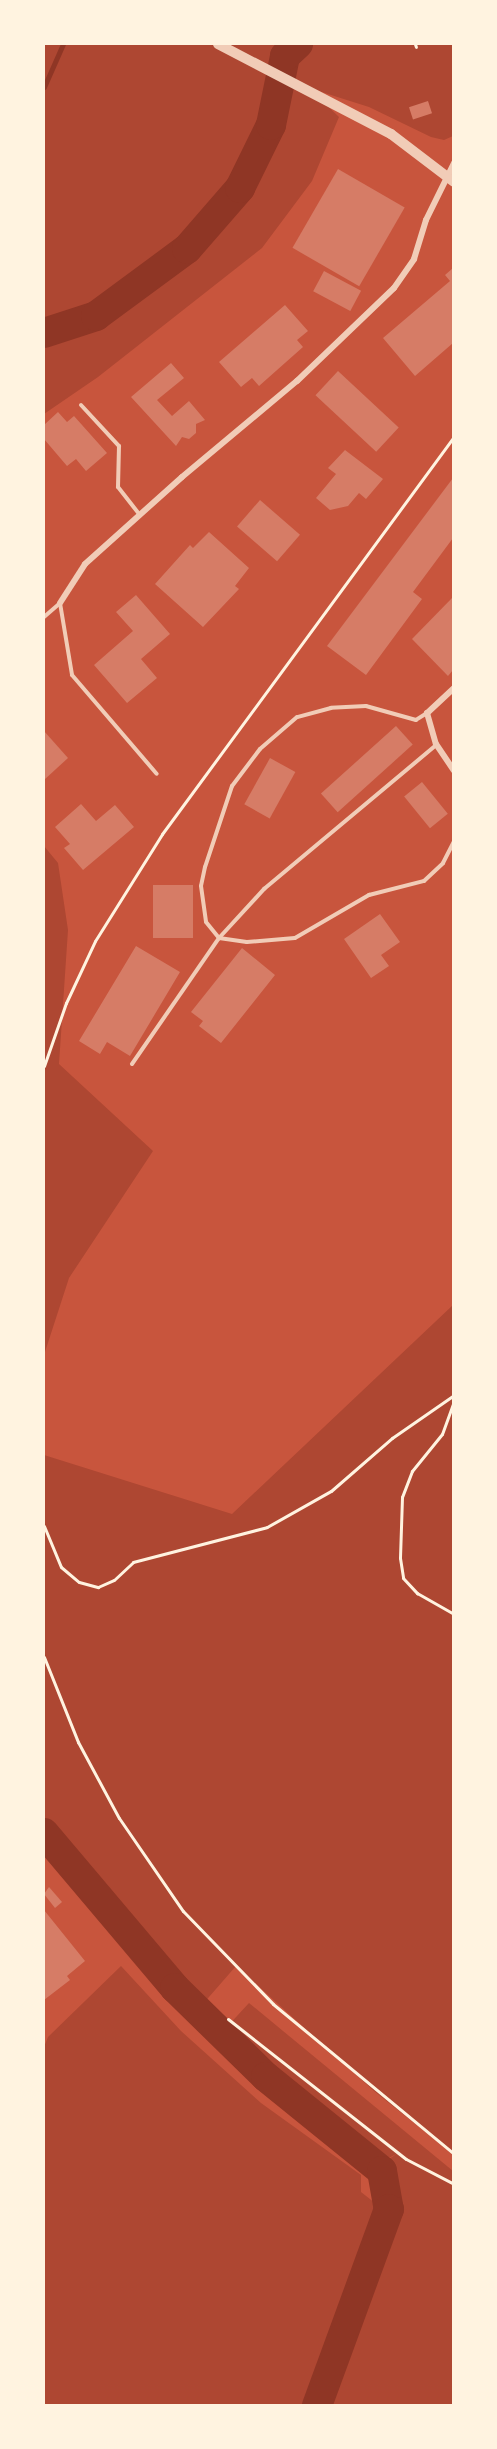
<!DOCTYPE html>
<html>
<head>
<meta charset="utf-8">
<style>
	body { margin:0 }
	#map { position:relative; width:497px; height:2449px; overflow:hidden; background:#c8553d; font-family:Montserrat,sans-serif }
	div>[style] { position:absolute }
	.green>* { inset:0; background:#ae4732 }
	.stream>* { height:5px; margin:-2.5px; padding:0 2.5px; transform-origin:2.5px; border-radius:2.5px; background:#8f3625 }
	.river>* { height:30px; margin:-15px; padding:0 15px; transform-origin:15px; border-radius:15px; background:#8f3625 }
	.building>* { inset:0; background:#d67c66; transform-origin:0 0 }
	.path>* { height:3px; margin:-1.5px; padding:0 1.5px; transform-origin:1.5px; border-radius:1.5px; background:#fff3e0 }
	.service>* { height:4px; margin:-2px; padding:0 2px; transform-origin:2px; border-radius:2px; background:#f1ccb7 }
	.minor>* { height:6px; margin:-3px; padding:0 3px; transform-origin:3px; border-radius:3px; background:#f1ccb7 }
	.tertiary>* { height:10px; margin:-5px; padding:0 5px; transform-origin:5px; border-radius:5px; background:#f1ccb7 }
	span { translate:-50% -50%; white-space:nowrap; text-align:center; line-height:1.15; -webkit-text-stroke:4.5px #fff3e0; paint-order:stroke }
	.frame { position:absolute; inset:0; border:45px solid #fff3e0; pointer-events:none }
</style>
</head>
<body>
<div id="map">
	<div class="green">
		<i style="clip-path:polygon(44px 44px,453px 44px,453px 136px,444px 140px,431px 137px,369px 107px,309px 88px,339px 117px,312px 181px,262px 248px,98px 377px,44px 414px)"></i>
		<i style="clip-path:polygon(44px 846px,58px 863px,68px 930px,59px 1064px,153px 1151px,69px 1278px,44px 1355px)"></i>
		<i style="clip-path:polygon(453px 1305px,453px 2154px,374px 2091px,236px 1966px,202px 2005px,142px 1944px,62px 1852px,44px 1824px,44px 1455px,232px 1514px)"></i>
		<i style="clip-path:polygon(121px 1966px,181px 2031px,261px 2103px,361px 2175px,361px 2192px,394px 2218px,398px 2178px,386px 2161px,398px 2153px,387px 2159px,246px 2051px,225px 2029px,249px 2003px,453px 2171px,453px 2405px,44px 2406px,44px 2047px,48px 2037px)"></i>
	</div>
	<div class="stream">
		<i style="left:44px;top:87px;width:47px;rotate:-66.2deg"></i>
	</div>
	<div class="river">
		<i style="left:44px;top:333px;width:55px;rotate:-18.1deg"></i>
		<i style="left:96px;top:316px;width:113px;rotate:-36.4deg"></i>
		<i style="left:187px;top:249px;width:81px;rotate:-49deg"></i>
		<i style="left:240px;top:188px;width:70px;rotate:-63.8deg"></i>
		<i style="left:271px;top:125px;width:70px;rotate:-78.5deg"></i>
		<i style="left:285px;top:56px;width:18px;rotate:-43deg"></i>
		<i style="left:44px;top:1833px;width:203px;rotate:49.8deg"></i>
		<i style="left:175px;top:1988px;width:127px;rotate:44.4deg"></i>
		<i style="left:266px;top:2077px;width:149px;rotate:39deg"></i>
		<i style="left:382px;top:2171px;width:39px;rotate:80deg"></i>
		<i style="left:389px;top:2209px;width:210px;rotate:110.1deg"></i>
	</div>
	<div class="building">
		<i style="left:428px;top:101px;width:13px;height:20px;rotate:72deg"></i>
		<i style="left:338px;top:169px;width:77px;height:91px;rotate:30deg"></i>
		<i style="clip-path:polygon(453px 268px,453px 343px,415px 376px,383px 338px,450px 281px,445px 275px)"></i>
		<i style="left:324px;top:271px;width:42px;height:23px;rotate:28deg"></i>
		<i style="clip-path:polygon(285px 305px,308px 331px,297px 340px,303px 347px,259px 386px,252px 378px,241px 387px,219px 362px)"></i>
		<i style="clip-path:polygon(171px 363px,184px 378px,157px 400px,172px 416px,189px 401px,205px 420px,196px 424px,196px 433px,189px 439px,182px 437px,176px 446px,131px 397px)"></i>
		<i style="left:338px;top:371px;width:83px;height:33px;rotate:43deg"></i>
		<i style="clip-path:polygon(58px 412px,67px 422px,74px 416px,107px 453px,86px 471px,76px 459px,67px 466px,44px 439px,44px 425px)"></i>
		<i style="clip-path:polygon(345px 450px,383px 479px,366px 499px,359px 493px,348px 506px,330px 510px,316px 498px,336px 474px,328px 468px)"></i>
		<i style="clip-path:polygon(453px 478px,453px 538px,413px 592px,422px 599px,366px 675px,327px 646px)"></i>
		<i style="left:260px;top:500px;width:53px;height:35px;rotate:41deg"></i>
		<i style="clip-path:polygon(209px 532px,249px 568px,235px 586px,239px 589px,203px 627px,155px 584px,190px 545px,193px 548px)"></i>
		<i style="clip-path:polygon(136px 595px,170px 634px,141px 659px,157px 678px,127px 703px,94px 665px,133px 631px,116px 612px)"></i>
		<i style="clip-path:polygon(453px 597px,453px 670px,448px 676px,412px 639px)"></i>
		<i style="left:396px;top:726px;width:25px;height:101px;rotate:48deg"></i>
		<i style="clip-path:polygon(44px 731px,68px 758px,44px 780px)"></i>
		<i style="left:270px;top:758px;width:29px;height:53px;rotate:29deg"></i>
		<i style="left:422px;top:782px;width:41px;height:23px;rotate:51deg"></i>
		<i style="clip-path:polygon(81px 804px,96px 821px,115px 805px,134px 827px,83px 870px,64px 848px,70px 844px,55px 827px)"></i>
		<i style="left:193px;top:885px;width:53px;height:40px;rotate:90deg"></i>
		<i style="clip-path:polygon(380px 914px,400px 942px,381px 955px,389px 966px,371px 978px,344px 939px)"></i>
		<i style="clip-path:polygon(136px 946px,180px 972px,130px 1056px,107px 1042px,100px 1054px,79px 1041px)"></i>
		<i style="clip-path:polygon(242px 948px,275px 975px,221px 1043px,199px 1026px,203px 1021px,191px 1012px)"></i>
		<i style="clip-path:polygon(49px 1887px,62px 1902px,55px 1908px,44px 1894px)"></i>
		<i style="clip-path:polygon(44px 1910px,85px 1961px,67px 1976px,70px 1980px,44px 2000px)"></i>
	</div>
	<div class="path">
		<i style="left:415px;top:44px;width:3px;rotate:72deg"></i>
		<i style="left:44px;top:1066px;width:67px;rotate:-70.8deg"></i>
		<i style="left:66px;top:1003px;width:68px;rotate:-64.9deg"></i>
		<i style="left:95px;top:941px;width:126px;rotate:-57.9deg"></i>
		<i style="left:162px;top:834px;width:494px;rotate:-53.7deg"></i>
		<i style="left:454px;top:1401px;width:35px;rotate:110deg"></i>
		<i style="left:442px;top:1434px;width:48px;rotate:129deg"></i>
		<i style="left:412px;top:1471px;width:28px;rotate:111deg"></i>
		<i style="left:402px;top:1497px;width:61px;rotate:91.9deg"></i>
		<i style="left:400px;top:1558px;width:20px;rotate:81deg"></i>
		<i style="left:403px;top:1578px;width:21px;rotate:47deg"></i>
		<i style="left:417px;top:1593px;width:43px;rotate:29.6deg"></i>
		<i style="left:44px;top:1526px;width:44px;rotate:67.5deg"></i>
		<i style="left:61px;top:1567px;width:23px;rotate:40deg"></i>
		<i style="left:79px;top:1582px;width:20px;rotate:15deg"></i>
		<i style="left:98px;top:1587px;width:17px;rotate:-24deg"></i>
		<i style="left:114px;top:1580px;width:26px;rotate:-43deg"></i>
		<i style="left:133px;top:1562px;width:138px;rotate:-14.6deg"></i>
		<i style="left:267px;top:1527px;width:73px;rotate:-29.4deg"></i>
		<i style="left:331px;top:1491px;width:81px;rotate:-41deg"></i>
		<i style="left:392px;top:1438px;width:75px;rotate:-34.7deg"></i>
		<i style="left:44px;top:1657px;width:92px;rotate:68.2deg"></i>
		<i style="left:78px;top:1742px;width:86px;rotate:61.7deg"></i>
		<i style="left:119px;top:1818px;width:113px;rotate:55.5deg"></i>
		<i style="left:183px;top:1911px;width:129px;rotate:45.9deg"></i>
		<i style="left:273px;top:2004px;width:235px;rotate:39.6deg"></i>
		<i style="left:228px;top:2019px;width:226px;rotate:38.2deg"></i>
		<i style="left:406px;top:2159px;width:54px;rotate:27.5deg"></i>
	</div>
	<div class="service">
		<i style="left:81px;top:405px;width:56px;rotate:47.2deg"></i>
		<i style="left:119px;top:446px;width:41px;rotate:91.4deg"></i>
		<i style="left:118px;top:487px;width:36px;rotate:52deg"></i>
		<i style="left:44px;top:617px;width:21px;rotate:-41deg"></i>
		<i style="left:60px;top:603px;width:73px;rotate:80.5deg"></i>
		<i style="left:72px;top:675px;width:130px;rotate:49.4deg"></i>
		<i style="left:427px;top:713px;width:13px;rotate:148deg"></i>
		<i style="left:416px;top:720px;width:52px;rotate:-164.4deg"></i>
		<i style="left:366px;top:706px;width:35px;rotate:177deg"></i>
		<i style="left:331px;top:708px;width:35px;rotate:165deg"></i>
		<i style="left:297px;top:717px;width:49px;rotate:139.1deg"></i>
		<i style="left:260px;top:749px;width:46px;rotate:127.1deg"></i>
		<i style="left:232px;top:786px;width:85px;rotate:108.4deg"></i>
		<i style="left:205px;top:867px;width:19px;rotate:102deg"></i>
		<i style="left:201px;top:886px;width:36px;rotate:82deg"></i>
		<i style="left:206px;top:922px;width:21px;rotate:51deg"></i>
		<i style="left:219px;top:938px;width:67px;rotate:-47.4deg"></i>
		<i style="left:264px;top:889px;width:224px;rotate:-39.9deg"></i>
		<i style="left:132px;top:1064px;width:153px;rotate:-55.4deg"></i>
		<i style="left:219px;top:938px;width:28px;rotate:8deg"></i>
		<i style="left:247px;top:942px;width:48px;rotate:-4.8deg"></i>
		<i style="left:295px;top:938px;width:86px;rotate:-30.2deg"></i>
		<i style="left:369px;top:895px;width:57px;rotate:-14.3deg"></i>
		<i style="left:424px;top:881px;width:26px;rotate:-43deg"></i>
		<i style="left:443px;top:863px;width:25px;rotate:-63deg"></i>
	</div>
	<div class="minor">
		<i style="left:60px;top:603px;width:46px;rotate:-57.3deg"></i>
		<i style="left:85px;top:564px;width:130px;rotate:-41.9deg"></i>
		<i style="left:182px;top:477px;width:150px;rotate:-39.9deg"></i>
		<i style="left:297px;top:381px;width:134px;rotate:-43.8deg"></i>
		<i style="left:394px;top:288px;width:35px;rotate:-55deg"></i>
		<i style="left:414px;top:259px;width:41px;rotate:-72.9deg"></i>
		<i style="left:426px;top:220px;width:64px;rotate:-63.8deg"></i>
		<i style="left:454px;top:688px;width:37px;rotate:137deg"></i>
		<i style="left:427px;top:713px;width:32px;rotate:74deg"></i>
		<i style="left:436px;top:744px;width:32px;rotate:56deg"></i>
	</div>
	<div class="tertiary">
		<i style="left:218px;top:44px;width:195px;rotate:27.5deg"></i>
		<i style="left:391px;top:134px;width:79px;rotate:37.3deg"></i>
	</div>
	<div class="frame"></div>
</div>
</body>
</html>
